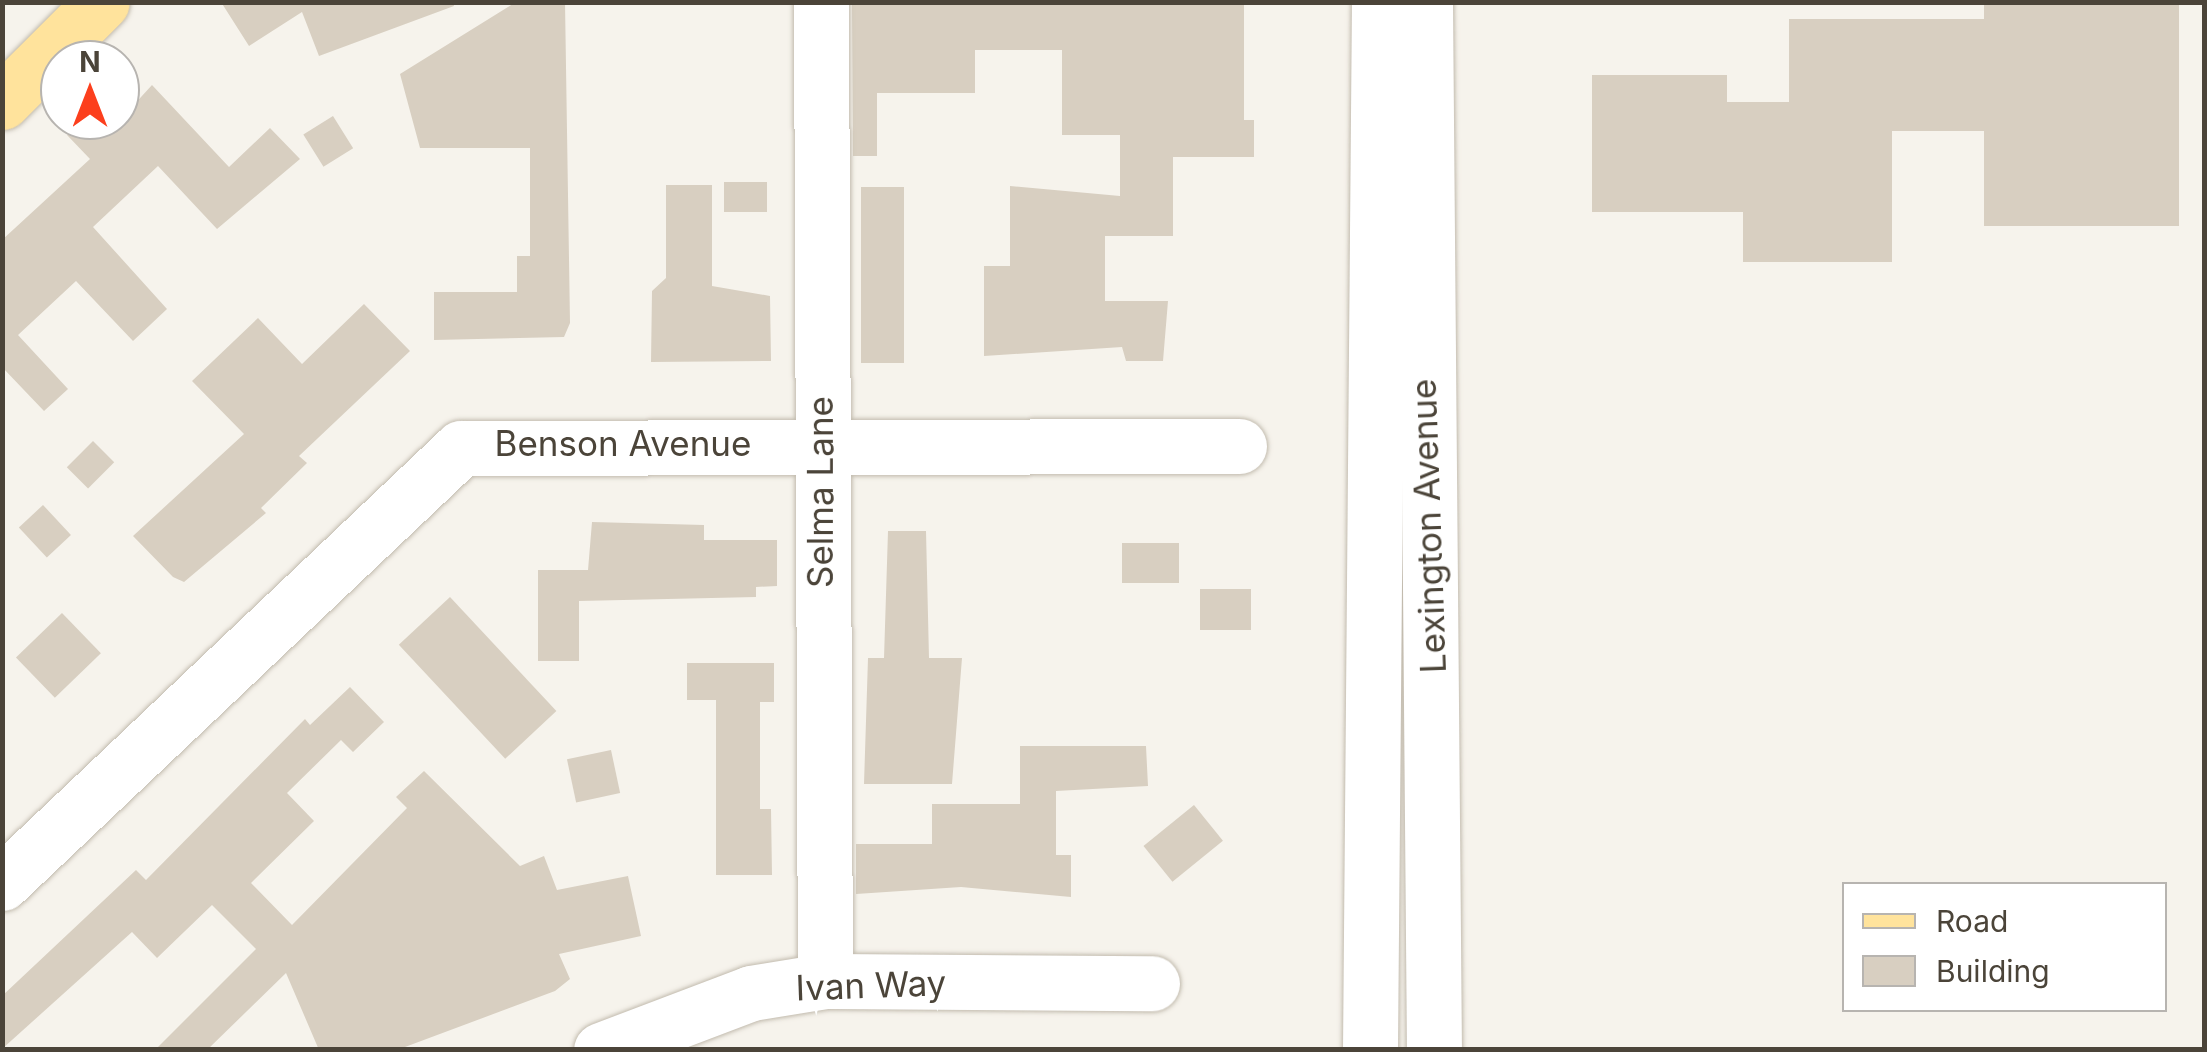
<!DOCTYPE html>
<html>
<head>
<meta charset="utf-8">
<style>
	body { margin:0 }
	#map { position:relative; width:2207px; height:1052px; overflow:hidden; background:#f6f3ec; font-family:Inter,sans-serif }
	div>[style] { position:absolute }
	.building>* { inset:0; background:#d8cfc1; transform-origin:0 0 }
	.roads { filter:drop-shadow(0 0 2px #c2bbae) drop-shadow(0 0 2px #c2bbae) }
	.minor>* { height:55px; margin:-27.5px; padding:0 27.5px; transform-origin:27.5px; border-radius:27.5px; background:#fff }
	.major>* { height:55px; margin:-27.5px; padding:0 27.5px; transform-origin:27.5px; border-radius:27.5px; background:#ffe39c }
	span { translate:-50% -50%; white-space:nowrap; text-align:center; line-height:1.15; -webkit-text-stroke:10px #fff; paint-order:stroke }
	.street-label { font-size:35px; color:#4b4439 }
	.frame { position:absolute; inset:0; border:5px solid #4b4439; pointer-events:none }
	.legend { position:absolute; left:1842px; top:882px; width:325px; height:130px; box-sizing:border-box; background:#fff; border:2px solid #b7b4b0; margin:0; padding:12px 18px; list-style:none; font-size:30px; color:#4b4439 }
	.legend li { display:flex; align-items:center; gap:20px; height:50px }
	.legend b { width:50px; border:2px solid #b7b4b0 }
	.north { position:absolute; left:40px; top:40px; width:100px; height:100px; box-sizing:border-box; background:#fff; border:2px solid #b7b4b0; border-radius:50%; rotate:0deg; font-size:28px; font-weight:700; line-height:40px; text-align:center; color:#4b4439 }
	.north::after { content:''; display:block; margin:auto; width:35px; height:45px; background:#fc3f1d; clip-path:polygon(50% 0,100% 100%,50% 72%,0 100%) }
</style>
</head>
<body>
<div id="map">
	<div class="building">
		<i style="clip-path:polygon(221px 2px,453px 2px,454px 6px,319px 56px,302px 12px,249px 46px)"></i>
		<i style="clip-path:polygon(516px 2px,565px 2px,570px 323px,564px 337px,434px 340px,434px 292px,517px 292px,517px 256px,530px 256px,530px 148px,420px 148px,400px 74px)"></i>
		<i style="clip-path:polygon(852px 2px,1244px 2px,1244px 120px,1254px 120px,1254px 157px,1173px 157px,1173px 236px,1105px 236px,1105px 301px,1168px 301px,1163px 361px,1126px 361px,1122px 347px,984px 356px,984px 266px,1010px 266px,1010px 186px,1120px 196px,1120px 135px,1062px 135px,1062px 50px,975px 50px,975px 93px,877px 93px,877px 156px,853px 156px)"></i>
		<i style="clip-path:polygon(1984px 2px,2179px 2px,2179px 226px,1984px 226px,1984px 131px,1892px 131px,1892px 262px,1743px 262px,1743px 212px,1592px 212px,1592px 75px,1727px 75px,1727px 102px,1789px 102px,1789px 19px,1984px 19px)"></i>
		<i style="clip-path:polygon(152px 85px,229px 167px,270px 128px,300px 159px,217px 229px,158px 166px,93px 227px,167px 309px,133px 341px,76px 281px,18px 335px,68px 389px,44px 411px,2px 367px,2px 240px,90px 159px,67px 135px,83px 120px,120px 120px)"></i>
		<i style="left:333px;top:116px;width:38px;height:35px;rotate:58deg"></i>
		<i style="left:724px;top:182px;width:43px;height:30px"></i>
		<i style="clip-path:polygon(666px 185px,712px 185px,712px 286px,770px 296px,771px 361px,651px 362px,652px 291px,666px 278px)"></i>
		<i style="left:861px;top:187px;width:43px;height:176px"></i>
		<i style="clip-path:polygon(364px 304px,410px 351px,299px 456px,307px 463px,261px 508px,266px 513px,184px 582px,173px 577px,133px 536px,244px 434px,192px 381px,258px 318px,302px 364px)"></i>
		<i style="left:93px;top:441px;width:30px;height:37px;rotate:45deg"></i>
		<i style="left:43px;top:505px;width:41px;height:33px;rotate:47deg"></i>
		<i style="clip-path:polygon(592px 522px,704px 525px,704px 540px,777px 540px,777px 586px,756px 587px,756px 597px,579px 601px,579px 661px,538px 661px,538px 570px,588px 570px)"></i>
		<i style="clip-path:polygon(888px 531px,926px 531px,929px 658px,962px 658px,952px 784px,864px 784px,868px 658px,884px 658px)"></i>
		<i style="left:1122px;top:543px;width:57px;height:40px"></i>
		<i style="left:1200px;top:589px;width:51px;height:41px"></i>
		<i style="left:450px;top:597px;width:156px;height:70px;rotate:47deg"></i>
		<i style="left:62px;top:613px;width:56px;height:64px;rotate:46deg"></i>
		<i style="clip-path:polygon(687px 663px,774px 663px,774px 702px,760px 702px,760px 809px,771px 809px,772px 875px,716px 875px,716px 700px,687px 700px)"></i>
		<i style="clip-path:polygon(350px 687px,384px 722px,353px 752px,341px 740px,287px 793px,314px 821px,251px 883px,292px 925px,407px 808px,396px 797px,424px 771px,520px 866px,544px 856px,557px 890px,628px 876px,641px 936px,559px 954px,570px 979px,555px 991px,397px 1050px,319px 1050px,286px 973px,207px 1050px,155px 1050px,256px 949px,212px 905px,157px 958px,132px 932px,2px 1049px,2px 996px,136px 870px,146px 880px,305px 719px,310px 725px)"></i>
		<i style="clip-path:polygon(1020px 746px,1146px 746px,1148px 786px,1056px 791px,1056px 855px,1071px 855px,1071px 897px,961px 887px,856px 894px,856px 844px,932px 844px,932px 804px,1020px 804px)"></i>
		<i style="left:611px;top:750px;width:44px;height:45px;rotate:78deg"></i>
		<i style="left:1194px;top:805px;width:46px;height:65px;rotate:51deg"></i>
	</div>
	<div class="roads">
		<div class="minor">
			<i style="left:821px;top:2px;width:979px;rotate:89.77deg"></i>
			<i style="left:1425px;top:2px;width:1048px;rotate:89.51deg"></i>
			<i style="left:2px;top:883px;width:632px;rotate:-43.46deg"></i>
			<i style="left:461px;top:448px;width:778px;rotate:-0.15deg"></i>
			<i style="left:601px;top:1050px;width:160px;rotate:-20.8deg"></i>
			<i style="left:751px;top:993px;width:75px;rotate:-9.2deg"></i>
			<i style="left:825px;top:981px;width:327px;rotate:0.4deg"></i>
			<i style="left:1370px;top:1050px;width:1048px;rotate:-89.51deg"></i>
		</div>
		<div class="major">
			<i style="left:2px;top:102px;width:141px;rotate:-45deg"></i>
		</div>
	</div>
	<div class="street-label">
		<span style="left:623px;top:443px">Benson Avenue</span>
		<span style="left:820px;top:492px;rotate:-90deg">Selma Lane</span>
		<span style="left:1428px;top:526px;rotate:-92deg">Lexington Avenue</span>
		<span style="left:871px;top:985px;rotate:-2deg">Ivan Way</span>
	</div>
	<div class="frame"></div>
	<ul class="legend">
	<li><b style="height:12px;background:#ffe39c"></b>Road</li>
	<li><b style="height:28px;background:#d8cfc1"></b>Building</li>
	</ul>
	<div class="north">N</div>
</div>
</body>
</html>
